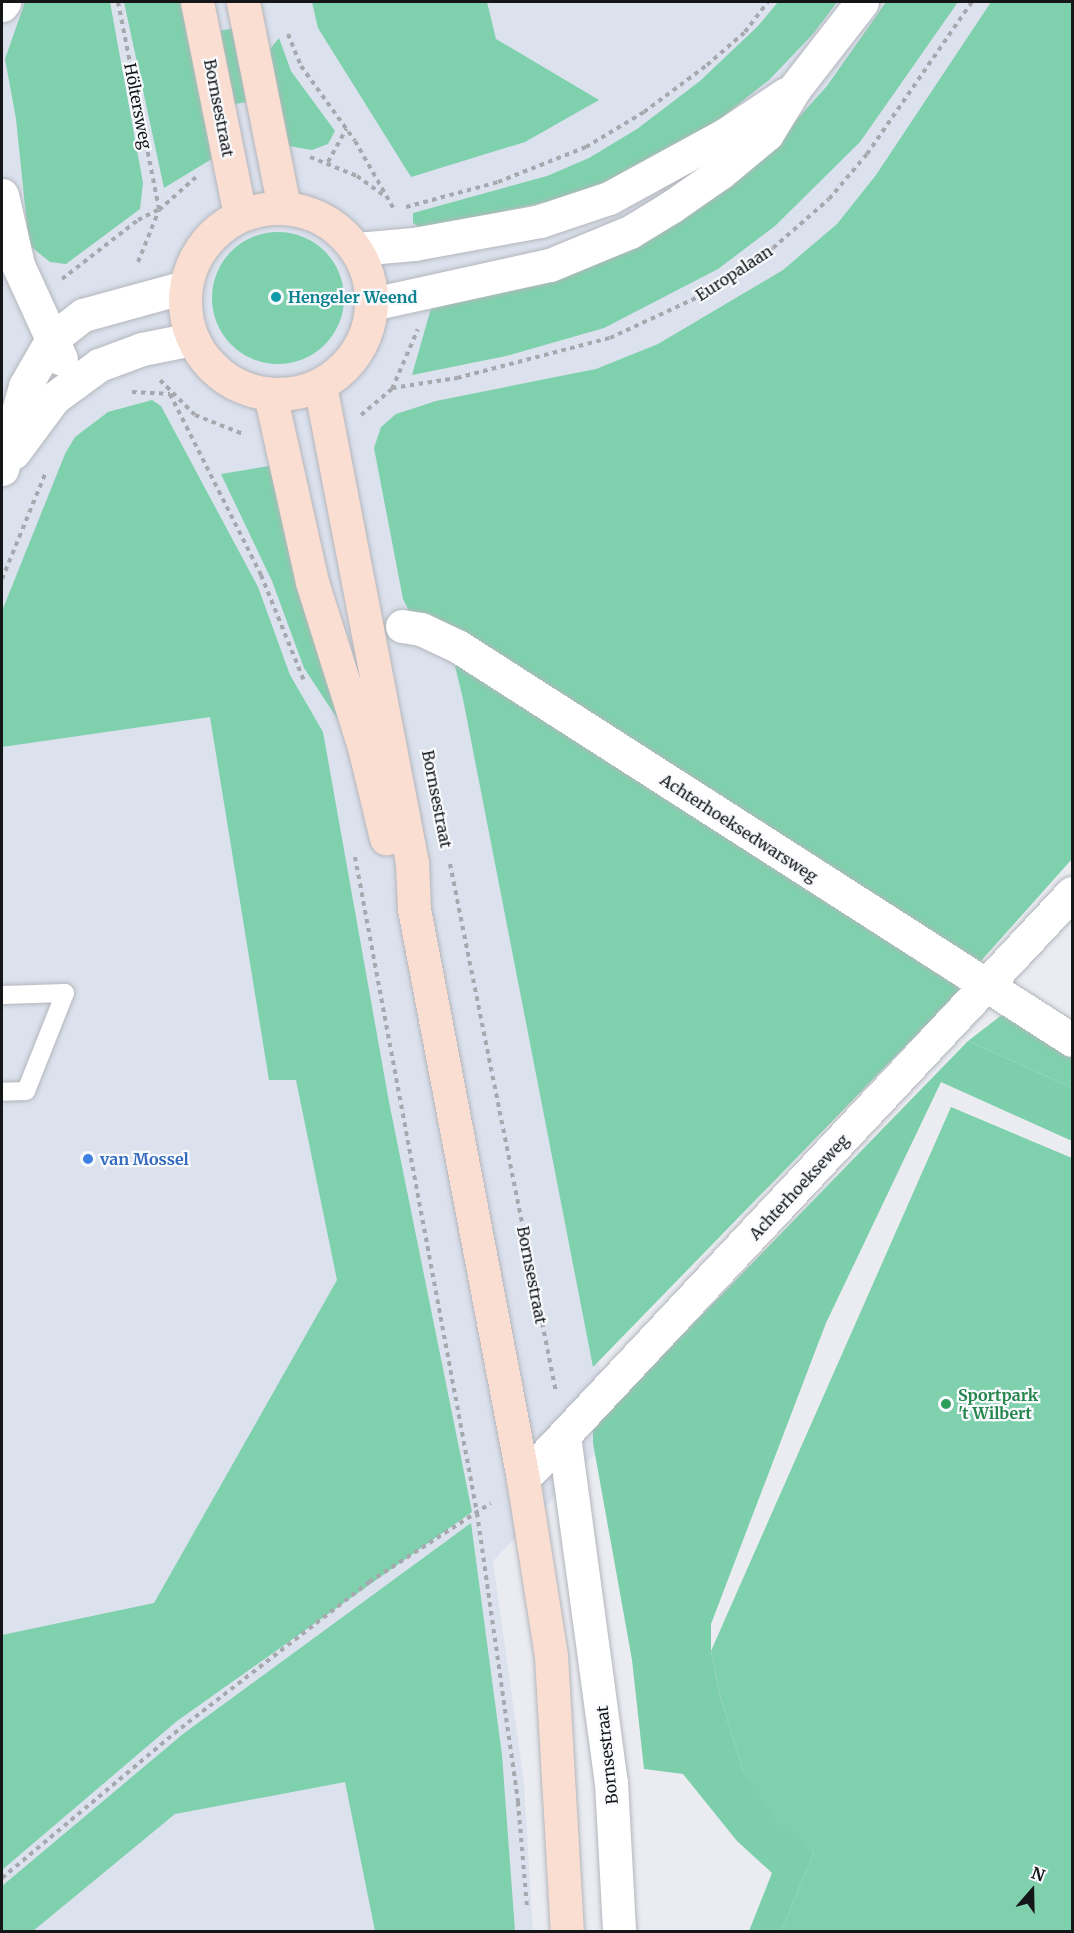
<!DOCTYPE html>
<html>
<head>
<meta charset="utf-8">
<style>
	body { margin:0 }
	#map { position:relative; width:1074px; height:1933px; overflow:hidden; background:#eaecf2; font-family:Merriweather,serif }
	div>[style] { position:absolute }
	.built>* { inset:0; background:#dbe1ed }
	.green>* { inset:0; background:#7fd0ad; transform-origin:0 0 }
	.round { border-radius:50% }
	.forest>* { inset:0; background:#7dcfac }
	.path>* { height:4px; margin-top:-2px; transform-origin:0; background:repeating-linear-gradient(90deg,#a6a8ad 0 4.5px,transparent 0 9px) }
	.roads { filter:drop-shadow(0 0 2px #b4b6bc) drop-shadow(0 0 2px #b4b6bc) }
	.service>* { height:18px; margin:-9px; padding:0 9px; transform-origin:9px; border-radius:9px; background:#fff }
	.minor>* { height:33px; margin:-16.5px; padding:0 16.5px; transform-origin:16.5px; border-radius:16.5px; background:#fff }
	.tertiary>* { height:33px; margin:-16.5px; padding:0 16.5px; transform-origin:16.5px; border-radius:16.5px; background:#fff }
	.primary>* { height:33px; margin:-16.5px; padding:0 16.5px; transform-origin:16.5px; border-radius:16.5px; background:#fbded2 }
	.primary>.ring { margin:-16.5px; padding:0; box-sizing:content-box; background:none; border:33px solid #fbded2; border-radius:50% }
	.dots>* { width:16px; height:16px; translate:-50% -50%; box-sizing:border-box; border:3px solid #f8fafe; border-radius:50% }
	span { translate:-50% -50%; white-space:nowrap; text-align:center; line-height:1.15; -webkit-text-stroke:4.5px #f8fafe; paint-order:stroke }
	.street-label { font-size:16px; color:#151618 }
	.culture-label { font-size:16px; color:#0d838f; font-weight:700 }
	.left { translate:0 -50%; text-align:left }
	.shop-label { font-size:16px; color:#366cbe; font-weight:700 }
	.leisure-label { font-size:16px; color:#27864d; font-weight:700 }
	.frame { position:absolute; inset:0; border:3px solid #151618; pointer-events:none }
	.north { position:absolute; left:1002px; top:1861px; width:60px; height:60px; -webkit-text-stroke:4px #f8fafe; paint-order:stroke; rotate:20deg; font-size:16px; font-weight:700; line-height:24px; text-align:center; color:#151618 }
	.north::after { content:''; display:block; margin:auto; width:21px; height:27px; background:#151618; clip-path:polygon(50% 0,100% 100%,50% 72%,0 100%) }
</style>
</head>
<body>
<div id="map">
	<div class="built">
		<i style="clip-path:polygon(2px 2px,1016px 2px,893px 189px,738px 327px,419px 434px,613px 1436px,493px 1561px,524px 1783px,533px 1931px,2px 1932px)"></i>
	</div>
	<div class="green">
		<i style="clip-path:polygon(25px 2px,110px 2px,143px 183px,140px 209px,66px 264px,50px 262px,29px 245px,16px 119px,5px 59px)"></i>
		<i style="clip-path:polygon(124px 2px,183px 2px,215px 157px,164px 188px)"></i>
		<i style="clip-path:polygon(312px 2px,487px 2px,496px 39px,599px 100px,525px 142px,411px 177px,318px 28px)"></i>
		<i style="clip-path:polygon(778px 2px,837px 2px,814px 33px,770px 79px,720px 119px,597px 191px,421px 229px,413px 223px,413px 213px,547px 176px,589px 158px,637px 129px,700px 81px,758px 26px)"></i>
		<i style="clip-path:polygon(886px 2px,958px 2px,860px 142px,775px 226px,718px 269px,604px 328px,506px 356px,412px 375px,432px 305px,759px 161px,827px 86px)"></i>
		<i style="clip-path:polygon(991px 2px,1072px 2px,1072px 859px,980px 962px,420px 633px,403px 599px,374px 448px,381px 427px,396px 414px,436px 401px,596px 369px,658px 344px,783px 270px,837px 224px,876px 175px)"></i>
		<i style="left:235px;top:28px;width:75px;height:21px;rotate:80deg"></i>
		<i style="clip-path:polygon(279px 38px,291px 71px,335px 131px,328px 144px,312px 150px,283px 145px,265px 55px)"></i>
		<i class="round" style="left:212px;top:232px;width:132px;height:132px"></i>
		<i style="clip-path:polygon(152px 400px,161px 406px,258px 587px,290px 675px,323px 732px,389px 1102px,472px 1512px,177px 1721px,2px 1870px,2px 1635px,154px 1603px,337px 1280px,296px 1080px,269px 1080px,210px 717px,2px 747px,2px 611px,65px 454px,75px 437px,108px 412px)"></i>
		<i style="clip-path:polygon(275px 465px,346px 732px,304px 668px,272px 581px,221px 474px)"></i>
		<i style="clip-path:polygon(454px 662px,961px 989px,593px 1367px,463px 699px)"></i>
		<i style="clip-path:polygon(1003px 1014px,1072px 1056px,1072px 1088px,968px 1041px)"></i>
		<i style="clip-path:polygon(951px 1107px,1072px 1158px,1072px 1931px,781px 1931px,814px 1852px,776px 1824px,743px 1771px,720px 1696px,711px 1651px)"></i>
		<i style="clip-path:polygon(471px 1523px,502px 1755px,515px 1931px,375px 1931px,345px 1782px,175px 1814px,33px 1931px,2px 1931px,2px 1886px,183px 1734px)"></i>
	</div>
	<div class="forest">
		<i style="clip-path:polygon(968px 1041px,1072px 1088px,1072px 1141px,941px 1082px,826px 1323px,711px 1624px,711px 1651px,720px 1696px,743px 1771px,776px 1822px,814px 1852px,781px 1931px,749px 1931px,772px 1873px,737px 1841px,683px 1774px,644px 1769px,632px 1660px,593px 1443px,593px 1427px)"></i>
	</div>
	<div class="path">
		<i style="left:118px;top:2px;width:211px;rotate:78.8deg"></i>
		<i style="left:288px;top:34px;width:35px;rotate:68deg"></i>
		<i style="left:301px;top:66px;width:92px;rotate:54.2deg"></i>
		<i style="left:355px;top:141px;width:81px;rotate:60.3deg"></i>
		<i style="left:310px;top:157px;width:51px;rotate:22deg"></i>
		<i style="left:357px;top:176px;width:34px;rotate:36deg"></i>
		<i style="left:328px;top:162px;width:38px;rotate:-61deg"></i>
		<i style="left:406px;top:207px;width:95px;rotate:-15.2deg"></i>
		<i style="left:498px;top:182px;width:95px;rotate:-21.7deg"></i>
		<i style="left:586px;top:147px;width:68px;rotate:-31.1deg"></i>
		<i style="left:644px;top:112px;width:79px;rotate:-36.7deg"></i>
		<i style="left:707px;top:65px;width:50px;rotate:-41deg"></i>
		<i style="left:745px;top:32px;width:38px;rotate:-53deg"></i>
		<i style="left:138px;top:262px;width:56px;rotate:-68deg"></i>
		<i style="left:159px;top:210px;width:50px;rotate:-41.7deg"></i>
		<i style="left:62px;top:279px;width:96px;rotate:-37.8deg"></i>
		<i style="left:138px;top:220px;width:22px;rotate:-27deg"></i>
		<i style="left:160px;top:380px;width:49px;rotate:45deg"></i>
		<i style="left:195px;top:415px;width:52px;rotate:21.6deg"></i>
		<i style="left:392px;top:388px;width:66px;rotate:-8.7deg"></i>
		<i style="left:457px;top:378px;width:158px;rotate:-14.7deg"></i>
		<i style="left:610px;top:338px;width:111px;rotate:-25deg"></i>
		<i style="left:711px;top:291px;width:75px;rotate:-34.7deg"></i>
		<i style="left:773px;top:248px;width:74px;rotate:-41.2deg"></i>
		<i style="left:829px;top:199px;width:59px;rotate:-49.8deg"></i>
		<i style="left:867px;top:154px;width:185px;rotate:-55.4deg"></i>
		<i style="left:132px;top:392px;width:38px;rotate:3deg"></i>
		<i style="left:170px;top:394px;width:203px;rotate:63.3deg"></i>
		<i style="left:261px;top:575px;width:114px;rotate:67.9deg"></i>
		<i style="left:361px;top:415px;width:40px;rotate:-40deg"></i>
		<i style="left:392px;top:389px;width:65px;rotate:-66.6deg"></i>
		<i style="left:2px;top:579px;width:113px;rotate:-67.7deg"></i>
		<i style="left:355px;top:857px;width:667px;rotate:79.46deg"></i>
		<i style="left:477px;top:1513px;width:292px;rotate:81.9deg"></i>
		<i style="left:518px;top:1802px;width:104px;rotate:85.1deg"></i>
		<i style="left:450px;top:864px;width:539px;rotate:78.65deg"></i>
		<i style="left:2px;top:1878px;width:234px;rotate:-40deg"></i>
		<i style="left:181px;top:1728px;width:238px;rotate:-37.8deg"></i>
		<i style="left:369px;top:1582px;width:145px;rotate:-32.9deg"></i>
	</div>
	<div class="roads">
		<div class="service">
			<i style="left:2px;top:995px;width:63px;rotate:-1.8deg"></i>
			<i style="left:65px;top:993px;width:105px;rotate:111.7deg"></i>
			<i style="left:26px;top:1091px;width:24px;rotate:178deg"></i>
		</div>
		<div class="minor">
			<i style="left:2px;top:5px;width:4px;rotate:-56deg"></i>
			<i style="left:2px;top:195px;width:72px;rotate:77.1deg"></i>
			<i style="left:18px;top:265px;width:103px;rotate:65.4deg"></i>
			<i style="left:14px;top:452px;width:67px;rotate:-53.5deg"></i>
			<i style="left:54px;top:398px;width:56px;rotate:-36.3deg"></i>
			<i style="left:99px;top:365px;width:46px;rotate:-20.4deg"></i>
			<i style="left:142px;top:349px;width:51px;rotate:-11.3deg"></i>
			<i style="left:2px;top:469px;width:86px;rotate:-74.5deg"></i>
			<i style="left:25px;top:386px;width:54px;rotate:-60.1deg"></i>
			<i style="left:52px;top:339px;width:39px;rotate:-38deg"></i>
			<i style="left:83px;top:315px;width:106px;rotate:-15.4deg"></i>
			<i style="left:402px;top:626px;width:19px;rotate:9deg"></i>
			<i style="left:421px;top:629px;width:42px;rotate:25.3deg"></i>
			<i style="left:459px;top:647px;width:728px;rotate:32.66deg"></i>
			<i style="left:564px;top:1436px;width:349px;rotate:82.3deg"></i>
			<i style="left:611px;top:1782px;width:150px;rotate:86.9deg"></i>
			<i style="left:523px;top:1479px;width:803px;rotate:-46.87deg"></i>
		</div>
		<div class="tertiary">
			<i style="left:357px;top:249px;width:57px;rotate:-5deg"></i>
			<i style="left:414px;top:244px;width:128px;rotate:-10.3deg"></i>
			<i style="left:540px;top:221px;width:73px;rotate:-18.4deg"></i>
			<i style="left:609px;top:198px;width:133px;rotate:-28.7deg"></i>
			<i style="left:726px;top:134px;width:72px;rotate:-33.7deg"></i>
			<i style="left:372px;top:304px;width:182px;rotate:-12.4deg"></i>
			<i style="left:550px;top:265px;width:87px;rotate:-22.4deg"></i>
			<i style="left:630px;top:232px;width:48px;rotate:-31.4deg"></i>
			<i style="left:671px;top:207px;width:60px;rotate:-34.8deg"></i>
			<i style="left:720px;top:173px;width:61px;rotate:-39.7deg"></i>
			<i style="left:767px;top:134px;width:54px;rotate:-58.7deg"></i>
			<i style="left:795px;top:88px;width:109px;rotate:-52.1deg"></i>
		</div>
		<div class="primary">
			<i style="left:197px;top:2px;width:217px;rotate:78.6deg"></i>
			<i style="left:243px;top:2px;width:209px;rotate:78.7deg"></i>
			<i class="ring" style="left:185px;top:208px;width:153px;height:153px"></i>
			<i style="left:320px;top:385px;width:487px;rotate:79.1deg"></i>
			<i style="left:412px;top:863px;width:46px;rotate:87.5deg"></i>
			<i style="left:414px;top:909px;width:580px;rotate:79.17deg"></i>
			<i style="left:523px;top:1479px;width:179px;rotate:81deg"></i>
			<i style="left:551px;top:1656px;width:276px;rotate:86.7deg"></i>
			<i style="left:270px;top:394px;width:193px;rotate:77.4deg"></i>
			<i style="left:312px;top:582px;width:173px;rotate:72.5deg"></i>
			<i style="left:364px;top:747px;width:94px;rotate:76.4deg"></i>
		</div>
	</div>
	<div class="dots">
		<i style="left:276px;top:297px;background:#0f9aa8"></i>
		<i style="left:88px;top:1159px;background:#3f7fe0"></i>
		<i style="left:946px;top:1404px;background:#2e9e5b"></i>
	</div>
	<div class="street-label">
		<span style="left:138px;top:106px;rotate:79deg">Höltersweg</span>
		<span style="left:219px;top:108px;rotate:79deg">Bornsestraat</span>
		<span style="left:734px;top:273px;rotate:-33deg">Europalaan</span>
		<span style="left:437px;top:799px;rotate:79deg">Bornsestraat</span>
		<span style="left:739px;top:828px;rotate:33deg">Achterhoeksedwarsweg</span>
		<span style="left:799px;top:1187px;rotate:-47deg">Achterhoekseweg</span>
		<span style="left:532px;top:1275px;rotate:79deg">Bornsestraat</span>
		<span style="left:607px;top:1755px;rotate:-96deg">Bornsestraat</span>
	</div>
	<div class="culture-label">
		<span class="left" style="left:288px;top:297px">Hengeler Weend</span>
	</div>
	<div class="shop-label">
		<span class="left" style="left:100px;top:1159px">van Mossel</span>
	</div>
	<div class="leisure-label">
		<span class="left" style="left:958px;top:1404px">Sportpark<br>'t Wilbert</span>
	</div>
	<div class="frame"></div>
	<div class="north">N</div>
</div>
</body>
</html>
